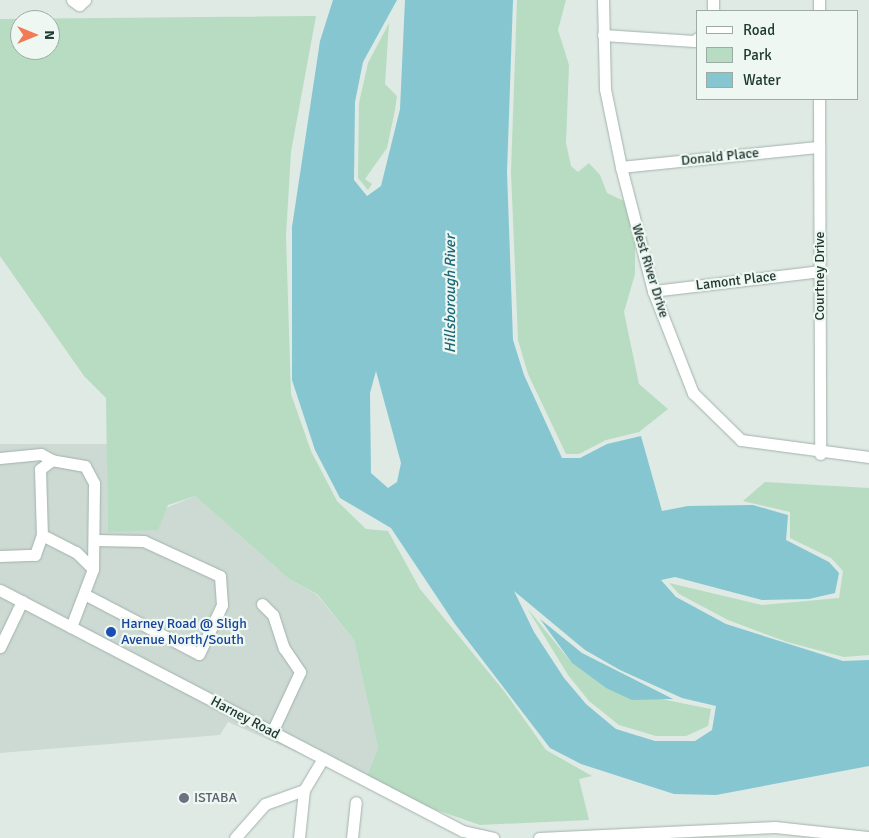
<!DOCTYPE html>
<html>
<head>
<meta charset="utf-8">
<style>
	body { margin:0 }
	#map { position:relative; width:869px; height:838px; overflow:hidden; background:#dfeae5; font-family:Signika,sans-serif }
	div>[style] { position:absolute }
	.built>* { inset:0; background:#cddad4 }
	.green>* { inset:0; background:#b7dcc1 }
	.water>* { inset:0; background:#85c6d1 }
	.roads { filter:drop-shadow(0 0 1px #a2b2ac) drop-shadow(0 0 1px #a2b2ac) }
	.minor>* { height:11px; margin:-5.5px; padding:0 5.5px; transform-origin:5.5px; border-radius:5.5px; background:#fff }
	.dots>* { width:14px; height:14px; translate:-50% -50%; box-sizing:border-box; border:2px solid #eff7f3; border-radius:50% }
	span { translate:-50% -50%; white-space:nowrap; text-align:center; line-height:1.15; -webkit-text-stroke:4.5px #eff7f3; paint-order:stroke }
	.street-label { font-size:14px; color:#203a33 }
	.transit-label { font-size:14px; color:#164399 }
	.left { translate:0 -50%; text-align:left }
	.worship-label { font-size:14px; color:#5b616d }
	.water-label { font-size:15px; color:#1a6776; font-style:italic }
	.legend { position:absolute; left:696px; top:10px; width:162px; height:90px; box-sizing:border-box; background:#eff7f3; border:1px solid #9caba6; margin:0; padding:6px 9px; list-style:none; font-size:15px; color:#203a33 }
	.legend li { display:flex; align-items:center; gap:10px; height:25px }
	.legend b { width:25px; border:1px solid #9caba6 }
	.north { position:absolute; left:10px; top:10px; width:50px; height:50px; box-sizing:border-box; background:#eff7f3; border:1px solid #9caba6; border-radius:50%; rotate:90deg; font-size:14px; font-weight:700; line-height:20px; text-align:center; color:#203a33 }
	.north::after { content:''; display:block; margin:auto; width:18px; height:22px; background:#f37a54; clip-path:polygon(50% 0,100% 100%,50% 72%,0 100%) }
</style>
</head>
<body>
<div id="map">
	<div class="built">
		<i style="clip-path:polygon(0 444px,107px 444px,108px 532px,195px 496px,289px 579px,316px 594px,354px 640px,378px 748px,367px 776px,0 584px)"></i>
		<i style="clip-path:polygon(0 595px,317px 761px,228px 722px,220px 735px,0 753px)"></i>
	</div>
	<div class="green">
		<i style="clip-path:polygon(517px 0,566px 0,558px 30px,569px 65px,566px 143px,571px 166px,578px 172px,589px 163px,600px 175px,607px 193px,624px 201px,635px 243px,635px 274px,624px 312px,639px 384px,668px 409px,639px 432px,606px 440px,579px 454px,566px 454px,528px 374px,518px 340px,511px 172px)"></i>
		<i style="clip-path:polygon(evenodd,316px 16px,291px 152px,286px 236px,291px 394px,311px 451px,337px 501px,366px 529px,388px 531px,420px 589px,504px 691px,546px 750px,592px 776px,579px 779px,589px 820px,480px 825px,425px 806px,367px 776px,378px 748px,354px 640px,317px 594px,289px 579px,195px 496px,168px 505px,158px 530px,108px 532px,106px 398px,84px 376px,0 256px,0 19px,316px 16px,20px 20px,50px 20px,50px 50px,20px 50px,20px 20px)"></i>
		<i style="clip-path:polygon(389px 23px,385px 84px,397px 96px,395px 110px,387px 148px,365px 179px,372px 184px,368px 190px,358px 178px,359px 103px,368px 63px)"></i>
		<i style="clip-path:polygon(765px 482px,869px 488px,869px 655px,844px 657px,787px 642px,728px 620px,679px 594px,669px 583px,762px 605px,839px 598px,843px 571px,831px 558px,790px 538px,790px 512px,743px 501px)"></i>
		<i style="clip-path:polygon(527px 608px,572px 663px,606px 688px,711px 709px,708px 726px,686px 736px,656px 736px,619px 725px,589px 701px,568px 675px)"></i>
	</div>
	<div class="water">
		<i style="clip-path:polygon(evenodd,333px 0,397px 0,363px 62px,355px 102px,354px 180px,367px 196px,381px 186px,400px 109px,405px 0,513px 0,507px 172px,513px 340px,524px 375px,562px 458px,580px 458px,607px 444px,641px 436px,662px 511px,688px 506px,753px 505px,788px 515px,786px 540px,829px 562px,839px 573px,835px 593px,809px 599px,762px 600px,675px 577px,661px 580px,676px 597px,726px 624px,843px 661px,869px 660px,869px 766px,716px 795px,674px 794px,581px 764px,550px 748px,455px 624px,391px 528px,340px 498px,315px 450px,292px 380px,292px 227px,320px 41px,333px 0,376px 371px,401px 463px,397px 482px,388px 488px,371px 473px,370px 393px,376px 371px,333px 0,514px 591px,585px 650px,620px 670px,682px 698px,716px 706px,712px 730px,695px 741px,655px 741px,616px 729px,586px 704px,564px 678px,534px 632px,514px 591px)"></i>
		<i style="clip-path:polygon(540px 619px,582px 653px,673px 699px,632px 700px,606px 688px,572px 663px)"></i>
	</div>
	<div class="roads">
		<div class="minor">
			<i style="left:72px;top:0;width:9px;rotate:36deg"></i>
			<i style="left:79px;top:5px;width:8px;rotate:-40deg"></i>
			<i style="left:603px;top:0;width:89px;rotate:88.7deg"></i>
			<i style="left:605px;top:89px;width:80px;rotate:78.4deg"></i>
			<i style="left:621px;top:167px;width:128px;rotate:75.5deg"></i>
			<i style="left:653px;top:291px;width:110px;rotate:68.6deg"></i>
			<i style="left:693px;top:393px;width:67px;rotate:44.4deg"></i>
			<i style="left:741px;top:440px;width:129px;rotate:7.6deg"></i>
			<i style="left:713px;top:0;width:11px;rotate:90deg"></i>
			<i style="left:819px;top:0;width:11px;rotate:90deg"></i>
			<i style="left:603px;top:35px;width:91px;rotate:3.8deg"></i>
			<i style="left:694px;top:41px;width:5px;rotate:-37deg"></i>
			<i style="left:819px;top:99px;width:355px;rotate:89.8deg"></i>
			<i style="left:621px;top:167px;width:199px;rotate:-5.8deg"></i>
			<i style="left:653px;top:291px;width:168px;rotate:-6.8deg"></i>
			<i style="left:0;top:458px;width:41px;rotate:-5.6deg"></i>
			<i style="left:41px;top:454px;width:13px;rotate:29deg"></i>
			<i style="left:0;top:556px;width:35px;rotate:-2deg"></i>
			<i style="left:35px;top:555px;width:21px;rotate:-71deg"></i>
			<i style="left:0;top:590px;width:522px;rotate:27.5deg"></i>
			<i style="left:463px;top:831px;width:31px;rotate:13deg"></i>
			<i style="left:86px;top:595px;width:127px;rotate:27.6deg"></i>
			<i style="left:199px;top:654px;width:54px;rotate:-64.9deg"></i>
			<i style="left:222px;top:605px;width:29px;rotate:-94deg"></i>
			<i style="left:220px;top:576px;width:84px;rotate:-155.3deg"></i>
			<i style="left:144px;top:541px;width:48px;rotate:-178.8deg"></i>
			<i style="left:262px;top:604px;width:16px;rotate:45deg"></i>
			<i style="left:273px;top:615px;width:35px;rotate:72deg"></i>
			<i style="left:284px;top:648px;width:29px;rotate:56deg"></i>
			<i style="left:300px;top:672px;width:66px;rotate:115deg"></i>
			<i style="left:71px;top:627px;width:62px;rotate:-69.2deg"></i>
			<i style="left:93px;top:569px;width:86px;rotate:-89.3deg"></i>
			<i style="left:94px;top:483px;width:19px;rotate:-118deg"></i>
			<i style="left:85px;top:466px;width:34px;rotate:-170deg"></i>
			<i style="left:52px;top:460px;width:15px;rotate:143deg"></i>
			<i style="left:40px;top:469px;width:66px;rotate:88.3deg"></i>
			<i style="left:42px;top:535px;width:38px;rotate:27deg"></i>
			<i style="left:76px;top:552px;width:24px;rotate:45deg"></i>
			<i style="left:0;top:647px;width:51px;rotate:-64.4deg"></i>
			<i style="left:235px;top:838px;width:45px;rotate:-48.6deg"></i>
			<i style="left:265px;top:804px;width:41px;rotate:-19.7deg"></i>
			<i style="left:304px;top:790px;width:37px;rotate:-59deg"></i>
			<i style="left:299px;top:838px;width:48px;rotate:-84.1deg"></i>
			<i style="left:352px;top:838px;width:36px;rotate:-84deg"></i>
			<i style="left:539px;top:838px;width:236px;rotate:-2.7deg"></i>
			<i style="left:775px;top:827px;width:95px;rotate:6.1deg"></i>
		</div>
	</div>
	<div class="dots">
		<i style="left:111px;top:632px;background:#1a4fb4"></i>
		<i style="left:184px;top:798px;background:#6b7280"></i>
	</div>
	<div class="street-label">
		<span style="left:720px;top:157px;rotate:-6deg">Donald Place</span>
		<span style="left:650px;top:271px;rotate:73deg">West River Drive</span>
		<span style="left:820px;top:276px;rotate:-90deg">Courtney Drive</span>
		<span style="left:736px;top:281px;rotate:-7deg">Lamont Place</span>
		<span style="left:245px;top:718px;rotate:28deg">Harney Road</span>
	</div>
	<div class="transit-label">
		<span class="left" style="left:121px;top:632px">Harney Road @ Sligh<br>Avenue North/South</span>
	</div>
	<div class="worship-label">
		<span class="left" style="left:194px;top:798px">ISTABA</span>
	</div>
	<div class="water-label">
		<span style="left:451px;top:294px;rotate:-90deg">Hillsborough River</span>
	</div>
	<ul class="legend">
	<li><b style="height:6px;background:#fff"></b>Road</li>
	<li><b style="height:14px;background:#b7dcc1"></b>Park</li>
	<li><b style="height:14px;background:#85c6d1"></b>Water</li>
	</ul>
	<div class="north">N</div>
</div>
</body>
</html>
